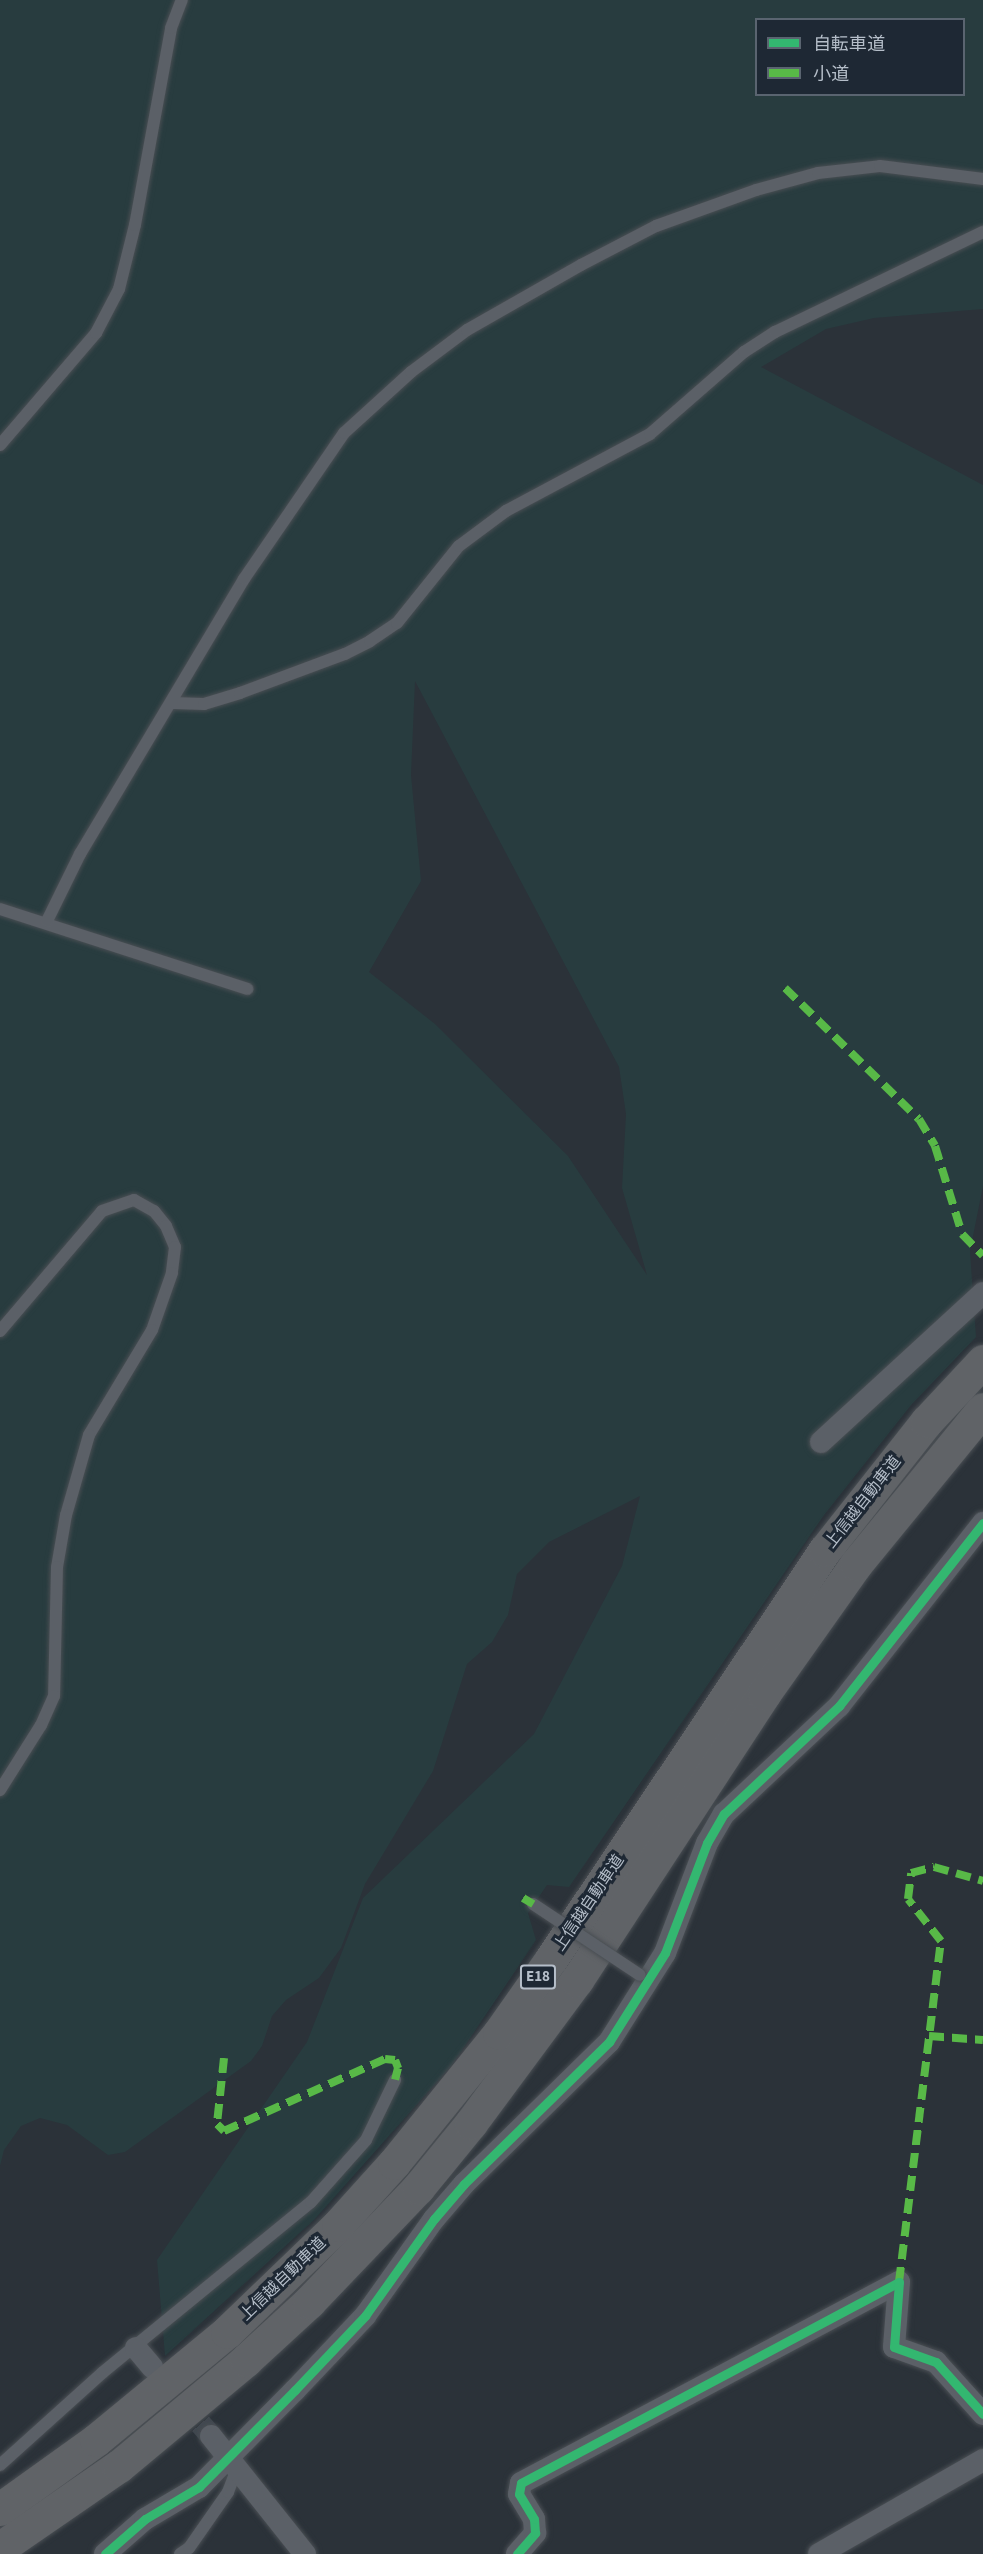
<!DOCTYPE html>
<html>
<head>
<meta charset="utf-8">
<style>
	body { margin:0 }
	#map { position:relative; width:983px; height:2554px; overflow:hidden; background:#2b3239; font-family:"Source Sans 3","Noto Sans JP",sans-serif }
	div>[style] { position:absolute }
	.green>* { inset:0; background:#283c3f }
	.street-tunnel>* { height:22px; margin-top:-11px; transform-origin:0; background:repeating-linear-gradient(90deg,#40474f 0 22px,transparent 0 33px) }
	.roads { filter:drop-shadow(0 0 2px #494e53) drop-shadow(0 0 2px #494e53) }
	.lane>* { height:12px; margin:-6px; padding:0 6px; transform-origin:6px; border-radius:6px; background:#5b6067 }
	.street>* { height:22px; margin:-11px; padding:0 11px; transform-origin:11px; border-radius:11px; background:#5b6067 }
	.highway>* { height:33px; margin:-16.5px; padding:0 16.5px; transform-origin:16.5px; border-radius:16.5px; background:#606367 }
	.bridges { filter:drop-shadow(0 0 2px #494e53) drop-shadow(0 0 2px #494e53) }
	.lane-bridge>* { height:12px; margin:-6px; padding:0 6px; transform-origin:6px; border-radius:6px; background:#5b6067 }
	.quiet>* { height:8px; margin-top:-4px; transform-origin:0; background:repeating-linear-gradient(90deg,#58b947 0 15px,transparent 0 23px) }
	.cycleway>* { height:9px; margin:-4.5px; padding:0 4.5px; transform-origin:4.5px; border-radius:4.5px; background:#33b770 }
	span { translate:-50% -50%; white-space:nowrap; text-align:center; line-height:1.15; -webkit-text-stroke:6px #1e2834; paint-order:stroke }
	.shield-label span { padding:2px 4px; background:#1e2834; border:2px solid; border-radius:4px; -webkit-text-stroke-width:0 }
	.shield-label { font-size:15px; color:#b5bec9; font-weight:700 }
	.street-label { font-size:16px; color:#b5bec9 }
	.legend { position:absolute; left:755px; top:18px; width:210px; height:78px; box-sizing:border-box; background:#1e2834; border:2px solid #5a6470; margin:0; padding:8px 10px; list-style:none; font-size:18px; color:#b5bec9 }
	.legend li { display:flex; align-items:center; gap:12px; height:30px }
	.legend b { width:30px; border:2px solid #5a6470 }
</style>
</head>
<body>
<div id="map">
	<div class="green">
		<i style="clip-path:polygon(evenodd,0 0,983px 0,983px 309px,874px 318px,826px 329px,761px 367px,983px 485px,983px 1186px,970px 1251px,976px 1337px,911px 1405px,824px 1515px,569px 1887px,547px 1885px,528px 1913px,536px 1940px,452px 2065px,315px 2219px,165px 2356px,157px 2260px,307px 2042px,363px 1898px,534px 1734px,622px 1566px,640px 1496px,549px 1542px,517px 1574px,508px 1615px,492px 1642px,467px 1664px,433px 1771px,365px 1884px,341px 1948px,319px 1978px,286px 2000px,272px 2016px,262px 2046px,251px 2061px,125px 2152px,108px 2155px,67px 2125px,40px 2118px,21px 2126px,4px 2150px,0 2166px,0 0,756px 20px,964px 20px,964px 94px,756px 94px,756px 20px,0 0,415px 681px,619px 1067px,626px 1114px,622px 1188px,647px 1275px,568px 1156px,435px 1024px,369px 972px,421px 881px,411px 775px,415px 681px)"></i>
	</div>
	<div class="street-tunnel">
		<i style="left:179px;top:2399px;width:49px;rotate:49.1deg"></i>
	</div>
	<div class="roads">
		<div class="lane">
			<i style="left:0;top:445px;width:148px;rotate:-49.4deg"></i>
			<i style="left:96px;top:333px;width:50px;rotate:-62.4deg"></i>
			<i style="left:119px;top:289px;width:66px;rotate:-76deg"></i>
			<i style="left:135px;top:225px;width:200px;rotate:-79.6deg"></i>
			<i style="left:171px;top:28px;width:30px;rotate:-69deg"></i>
			<i style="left:173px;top:703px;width:31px;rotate:2deg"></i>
			<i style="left:204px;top:704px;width:38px;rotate:-17deg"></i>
			<i style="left:240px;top:693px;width:112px;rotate:-20.4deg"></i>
			<i style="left:345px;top:654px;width:28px;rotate:-27deg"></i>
			<i style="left:370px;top:641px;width:32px;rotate:-34deg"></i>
			<i style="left:397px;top:623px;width:99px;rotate:-51.2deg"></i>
			<i style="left:459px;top:546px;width:59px;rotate:-36.7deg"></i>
			<i style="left:506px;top:511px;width:163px;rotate:-28.1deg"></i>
			<i style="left:650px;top:434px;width:125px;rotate:-41.1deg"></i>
			<i style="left:744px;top:352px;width:37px;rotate:-33deg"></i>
			<i style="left:775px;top:332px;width:231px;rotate:-25.7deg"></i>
			<i style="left:0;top:909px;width:260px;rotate:17.9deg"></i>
			<i style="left:47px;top:921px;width:75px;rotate:-63.8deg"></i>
			<i style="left:80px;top:854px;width:320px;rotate:-59.2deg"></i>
			<i style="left:244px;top:579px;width:177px;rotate:-55.6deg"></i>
			<i style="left:344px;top:433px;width:91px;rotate:-42.3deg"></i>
			<i style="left:411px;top:372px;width:70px;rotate:-36.9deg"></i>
			<i style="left:467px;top:330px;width:131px;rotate:-29.7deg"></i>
			<i style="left:581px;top:265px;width:85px;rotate:-27.5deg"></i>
			<i style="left:656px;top:226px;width:106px;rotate:-19.8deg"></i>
			<i style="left:756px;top:190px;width:64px;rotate:-15.3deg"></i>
			<i style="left:818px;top:173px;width:62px;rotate:-6.4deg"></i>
			<i style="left:880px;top:166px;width:104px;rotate:7.2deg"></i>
			<i style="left:0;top:1331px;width:157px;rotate:-49.6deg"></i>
			<i style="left:102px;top:1211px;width:34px;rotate:-19deg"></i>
			<i style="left:134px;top:1200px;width:23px;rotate:29deg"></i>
			<i style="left:154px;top:1211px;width:19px;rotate:51deg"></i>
			<i style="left:166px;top:1226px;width:23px;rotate:67deg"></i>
			<i style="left:175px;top:1247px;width:26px;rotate:97deg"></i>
			<i style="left:172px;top:1273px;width:60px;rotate:109.3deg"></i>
			<i style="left:152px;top:1330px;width:122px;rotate:121deg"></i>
			<i style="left:89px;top:1435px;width:83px;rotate:106deg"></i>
			<i style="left:66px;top:1515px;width:53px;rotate:99.8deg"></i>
			<i style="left:57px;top:1567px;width:129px;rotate:91.3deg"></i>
			<i style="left:54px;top:1696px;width:32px;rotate:114deg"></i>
			<i style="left:41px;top:1725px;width:77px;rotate:122.2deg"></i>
			<i style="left:0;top:2465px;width:137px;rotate:-42deg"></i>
			<i style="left:102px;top:2373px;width:270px;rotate:-39.3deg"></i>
			<i style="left:311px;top:2202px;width:83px;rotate:-48.4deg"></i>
			<i style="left:366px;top:2140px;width:67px;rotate:-64.2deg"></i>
			<i style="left:180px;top:2554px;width:11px;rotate:-34deg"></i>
			<i style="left:189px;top:2548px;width:68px;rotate:-55.1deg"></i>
			<i style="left:228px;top:2492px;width:25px;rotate:-69deg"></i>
		</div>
		<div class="street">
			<i style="left:821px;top:1442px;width:220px;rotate:-42.6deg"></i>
			<i style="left:136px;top:2348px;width:25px;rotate:50deg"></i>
			<i style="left:211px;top:2436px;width:151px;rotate:51.5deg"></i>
			<i style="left:105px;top:2554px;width:53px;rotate:-41.2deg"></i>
			<i style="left:145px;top:2519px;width:63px;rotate:-30.7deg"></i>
			<i style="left:199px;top:2487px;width:136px;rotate:-45.3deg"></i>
			<i style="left:295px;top:2390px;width:102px;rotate:-46.6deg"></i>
			<i style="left:365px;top:2316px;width:119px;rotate:-54.6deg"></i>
			<i style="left:434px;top:2219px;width:46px;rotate:-49.4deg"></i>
			<i style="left:464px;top:2184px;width:203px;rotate:-44.4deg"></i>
			<i style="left:609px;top:2042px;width:105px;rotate:-57.8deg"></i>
			<i style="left:665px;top:1953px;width:118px;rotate:-69.1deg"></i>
			<i style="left:707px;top:1843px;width:34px;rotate:-60deg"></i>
			<i style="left:724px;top:1814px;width:158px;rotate:-43.2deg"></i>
			<i style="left:839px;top:1706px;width:233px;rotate:-51.8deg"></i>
			<i style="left:517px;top:2554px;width:28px;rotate:-49deg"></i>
			<i style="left:535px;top:2533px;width:14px;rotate:-94deg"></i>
			<i style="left:534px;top:2519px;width:29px;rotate:-121deg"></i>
			<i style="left:519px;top:2494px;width:11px;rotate:-80deg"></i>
			<i style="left:521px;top:2483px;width:428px;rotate:-28deg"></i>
			<i style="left:899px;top:2282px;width:65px;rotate:94.4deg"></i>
			<i style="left:894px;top:2347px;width:45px;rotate:19.7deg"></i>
			<i style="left:936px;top:2362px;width:70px;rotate:47.9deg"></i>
			<i style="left:819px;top:2554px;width:189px;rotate:-29.8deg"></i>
		</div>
		<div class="highway">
			<i style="left:0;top:2509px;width:118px;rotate:-35.7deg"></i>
			<i style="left:96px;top:2440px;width:170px;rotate:-39.5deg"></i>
			<i style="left:227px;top:2332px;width:154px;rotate:-43.9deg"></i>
			<i style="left:338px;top:2225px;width:84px;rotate:-47.9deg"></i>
			<i style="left:394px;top:2163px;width:167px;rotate:-51.1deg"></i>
			<i style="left:499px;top:2033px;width:90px;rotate:-54.9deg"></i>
			<i style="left:551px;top:1959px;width:492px;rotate:-56.2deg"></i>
			<i style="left:825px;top:1550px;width:164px;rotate:-51.7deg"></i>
			<i style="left:927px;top:1421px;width:82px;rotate:-47deg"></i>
			<i style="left:0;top:2548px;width:145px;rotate:-34.6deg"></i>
			<i style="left:119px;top:2466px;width:165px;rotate:-39.8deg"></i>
			<i style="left:246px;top:2360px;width:86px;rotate:-42.6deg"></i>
			<i style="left:309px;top:2302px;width:158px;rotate:-46.3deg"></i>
			<i style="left:418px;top:2188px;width:84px;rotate:-50.8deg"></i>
			<i style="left:471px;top:2123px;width:178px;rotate:-53.5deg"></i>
			<i style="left:577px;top:1980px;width:342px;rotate:-56.8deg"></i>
			<i style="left:764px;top:1694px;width:159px;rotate:-54.7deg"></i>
			<i style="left:856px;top:1564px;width:200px;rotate:-50.7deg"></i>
		</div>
	</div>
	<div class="bridges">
		<div class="lane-bridge">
			<i style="left:533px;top:1904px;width:128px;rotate:33.6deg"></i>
		</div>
	</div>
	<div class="quiet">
		<i style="left:785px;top:988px;width:187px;rotate:44.4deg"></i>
		<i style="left:919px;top:1119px;width:31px;rotate:59deg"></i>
		<i style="left:935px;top:1146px;width:92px;rotate:72.9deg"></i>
		<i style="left:962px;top:1234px;width:30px;rotate:46deg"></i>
		<i style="left:523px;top:1898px;width:12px;rotate:31deg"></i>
		<i style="left:929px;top:2036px;width:54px;rotate:4.2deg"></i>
		<i style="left:224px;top:2058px;width:66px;rotate:96.1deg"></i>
		<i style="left:217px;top:2124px;width:10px;rotate:45deg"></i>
		<i style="left:224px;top:2131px;width:176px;rotate:-24.1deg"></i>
		<i style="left:385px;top:2059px;width:10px;rotate:6deg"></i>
		<i style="left:395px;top:2060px;width:9px;rotate:69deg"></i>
		<i style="left:398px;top:2068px;width:12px;rotate:104deg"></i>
		<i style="left:899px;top:2282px;width:344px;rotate:-83deg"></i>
		<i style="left:941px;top:1941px;width:53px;rotate:-128.2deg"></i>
		<i style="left:908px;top:1899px;width:26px;rotate:-83deg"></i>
		<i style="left:911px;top:1873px;width:24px;rotate:-15deg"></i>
		<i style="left:934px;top:1867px;width:51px;rotate:15.9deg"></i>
	</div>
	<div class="cycleway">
		<i style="left:105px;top:2554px;width:53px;rotate:-41.2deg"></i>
		<i style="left:145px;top:2519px;width:63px;rotate:-30.7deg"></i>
		<i style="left:199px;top:2487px;width:136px;rotate:-45.3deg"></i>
		<i style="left:295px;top:2390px;width:102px;rotate:-46.6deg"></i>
		<i style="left:365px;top:2316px;width:119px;rotate:-54.6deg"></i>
		<i style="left:434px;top:2219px;width:46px;rotate:-49.4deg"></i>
		<i style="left:464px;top:2184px;width:203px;rotate:-44.4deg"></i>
		<i style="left:609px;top:2042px;width:105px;rotate:-57.8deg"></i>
		<i style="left:665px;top:1953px;width:118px;rotate:-69.1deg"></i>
		<i style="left:707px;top:1843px;width:34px;rotate:-60deg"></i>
		<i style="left:724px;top:1814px;width:158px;rotate:-43.2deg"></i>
		<i style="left:839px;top:1706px;width:233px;rotate:-51.8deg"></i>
		<i style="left:517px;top:2554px;width:28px;rotate:-49deg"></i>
		<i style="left:535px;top:2533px;width:14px;rotate:-94deg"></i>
		<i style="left:534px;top:2519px;width:29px;rotate:-121deg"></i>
		<i style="left:519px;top:2494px;width:11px;rotate:-80deg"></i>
		<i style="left:521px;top:2483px;width:428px;rotate:-28deg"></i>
		<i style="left:899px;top:2282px;width:65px;rotate:94.4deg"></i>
		<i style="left:894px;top:2347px;width:45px;rotate:19.7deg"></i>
		<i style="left:936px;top:2362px;width:70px;rotate:47.9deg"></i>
	</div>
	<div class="shield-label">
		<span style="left:538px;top:1977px">E18</span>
	</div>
	<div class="street-label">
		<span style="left:863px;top:1502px;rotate:-52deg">上信越自動車道</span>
		<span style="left:589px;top:1903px;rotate:-56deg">上信越自動車道</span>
		<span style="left:283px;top:2279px;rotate:-44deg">上信越自動車道</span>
	</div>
	<ul class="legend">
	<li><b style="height:8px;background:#33b770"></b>自転車道</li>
	<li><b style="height:8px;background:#58b947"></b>小道</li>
	</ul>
</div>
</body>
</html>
